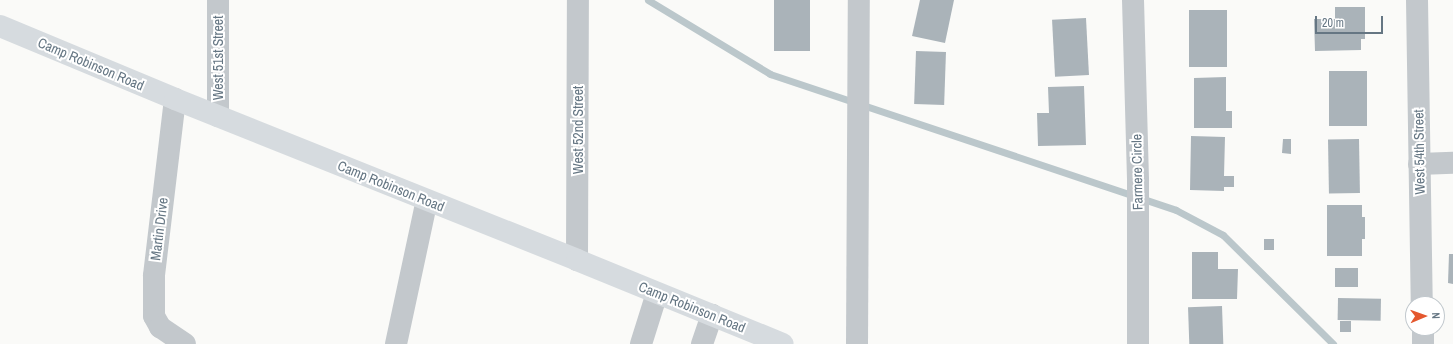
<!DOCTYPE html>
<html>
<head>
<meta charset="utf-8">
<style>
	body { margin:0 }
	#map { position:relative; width:1453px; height:344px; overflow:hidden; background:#fafaf8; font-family:"Archivo Narrow",sans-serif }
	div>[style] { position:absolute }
	.stream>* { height:7px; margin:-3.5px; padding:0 3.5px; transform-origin:3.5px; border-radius:3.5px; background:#bbc7cb }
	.building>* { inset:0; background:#aab3b9; transform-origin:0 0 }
	.minor>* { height:22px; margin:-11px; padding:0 11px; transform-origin:11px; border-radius:11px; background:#c3c8cc }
	.major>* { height:22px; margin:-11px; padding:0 11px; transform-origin:11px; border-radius:11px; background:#d6dbdf }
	span { translate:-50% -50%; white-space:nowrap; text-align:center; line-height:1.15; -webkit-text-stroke:4px #fff; paint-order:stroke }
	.street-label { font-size:14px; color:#657683 }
	.north { position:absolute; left:1405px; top:296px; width:40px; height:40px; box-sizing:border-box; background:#fff; border:1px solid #c1c8cd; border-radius:50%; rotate:88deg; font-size:11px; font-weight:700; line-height:16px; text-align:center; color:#657683 }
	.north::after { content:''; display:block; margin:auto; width:14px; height:18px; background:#e4572e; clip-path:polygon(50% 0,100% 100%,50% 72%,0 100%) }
	.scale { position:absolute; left:1315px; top:16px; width:68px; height:18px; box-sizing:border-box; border:2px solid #657683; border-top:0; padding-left:5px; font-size:12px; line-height:14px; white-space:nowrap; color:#657683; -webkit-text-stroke:3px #fff; paint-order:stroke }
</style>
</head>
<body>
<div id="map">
	<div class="stream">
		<i style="left:648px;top:0;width:143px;rotate:31.2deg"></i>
		<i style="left:770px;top:74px;width:428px;rotate:18.5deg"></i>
		<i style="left:1176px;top:210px;width:53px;rotate:28deg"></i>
		<i style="left:1223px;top:235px;width:155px;rotate:44.7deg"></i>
	</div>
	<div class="building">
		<i style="left:774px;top:0;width:36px;height:51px"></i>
		<i style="clip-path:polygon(920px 0,954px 0,945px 43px,912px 36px)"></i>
		<i style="clip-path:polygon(1335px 7px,1365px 7px,1365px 39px,1361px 39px,1361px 50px,1315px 51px,1314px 19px,1335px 19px)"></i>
		<i style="left:1227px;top:10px;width:57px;height:38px;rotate:90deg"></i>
		<i style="left:1086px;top:18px;width:57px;height:34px;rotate:87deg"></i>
		<i style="left:916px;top:51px;width:30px;height:53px;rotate:2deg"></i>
		<i style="left:1329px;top:71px;width:38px;height:55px"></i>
		<i style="clip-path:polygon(1226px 77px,1226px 111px,1232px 111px,1232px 128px,1194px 128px,1194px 78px)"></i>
		<i style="clip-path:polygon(1084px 86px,1086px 145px,1038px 146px,1037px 113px,1049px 113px,1048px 87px)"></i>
		<i style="clip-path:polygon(1191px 136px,1225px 137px,1224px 176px,1234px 176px,1234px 187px,1224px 187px,1224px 191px,1190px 190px)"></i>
		<i style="clip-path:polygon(1283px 139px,1291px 139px,1291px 154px,1282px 153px)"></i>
		<i style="left:1359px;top:139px;width:54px;height:31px;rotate:89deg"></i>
		<i style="clip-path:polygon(1327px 205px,1362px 205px,1362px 217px,1365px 217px,1365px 239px,1362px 239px,1362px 256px,1327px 256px)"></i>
		<i style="left:1264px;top:239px;width:10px;height:11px"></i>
		<i style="clip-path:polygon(1192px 252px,1218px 252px,1218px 269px,1238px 269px,1237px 299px,1192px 299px)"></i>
		<i style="clip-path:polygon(1449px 254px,1453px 254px,1453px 284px,1448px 283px)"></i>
		<i style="left:1335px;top:268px;width:23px;height:19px"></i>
		<i style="left:1338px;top:298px;width:43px;height:22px;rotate:1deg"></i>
		<i style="left:1222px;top:306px;width:38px;height:34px;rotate:88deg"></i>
		<i style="left:1340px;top:321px;width:11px;height:11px"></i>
	</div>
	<div class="minor">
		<i style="left:1133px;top:0;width:181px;rotate:88.4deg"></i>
		<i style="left:1138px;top:181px;width:163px;rotate:90deg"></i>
		<i style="left:1417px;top:0;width:304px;rotate:89.1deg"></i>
		<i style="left:175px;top:99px;width:178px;rotate:96.8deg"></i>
		<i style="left:154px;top:276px;width:40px;rotate:90deg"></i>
		<i style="left:154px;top:316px;width:13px;rotate:61deg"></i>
		<i style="left:160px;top:327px;width:30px;rotate:34deg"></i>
		<i style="left:218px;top:116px;width:116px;rotate:-90deg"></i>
		<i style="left:1419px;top:164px;width:34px;rotate:-2deg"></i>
		<i style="left:577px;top:260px;width:260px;rotate:-89.8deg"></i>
		<i style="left:1423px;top:328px;width:16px;rotate:90deg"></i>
		<i style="left:396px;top:344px;width:147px;rotate:-77.9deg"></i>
		<i style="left:641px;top:344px;width:53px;rotate:-72.6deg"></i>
		<i style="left:702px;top:344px;width:31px;rotate:-71deg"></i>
		<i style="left:857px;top:344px;width:344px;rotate:-89.7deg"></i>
	</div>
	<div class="major">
		<i style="left:0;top:26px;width:190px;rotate:22.6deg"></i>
		<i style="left:175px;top:99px;width:433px;rotate:21.8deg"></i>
		<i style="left:577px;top:260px;width:222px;rotate:22.2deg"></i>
	</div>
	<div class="street-label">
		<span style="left:218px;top:58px;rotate:-90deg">West 51st Street</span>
		<span style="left:91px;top:64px;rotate:23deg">Camp Robinson Road</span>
		<span style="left:578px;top:130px;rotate:-90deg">West 52nd Street</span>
		<span style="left:1419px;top:152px;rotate:-91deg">West 54th Street</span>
		<span style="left:1137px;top:172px;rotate:-91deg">Farmere Circle</span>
		<span style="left:391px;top:186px;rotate:22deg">Camp Robinson Road</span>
		<span style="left:159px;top:229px;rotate:-83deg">Martin Drive</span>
		<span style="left:692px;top:307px;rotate:22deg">Camp Robinson Road</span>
	</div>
	<div class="north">N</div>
	<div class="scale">20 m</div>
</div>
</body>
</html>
